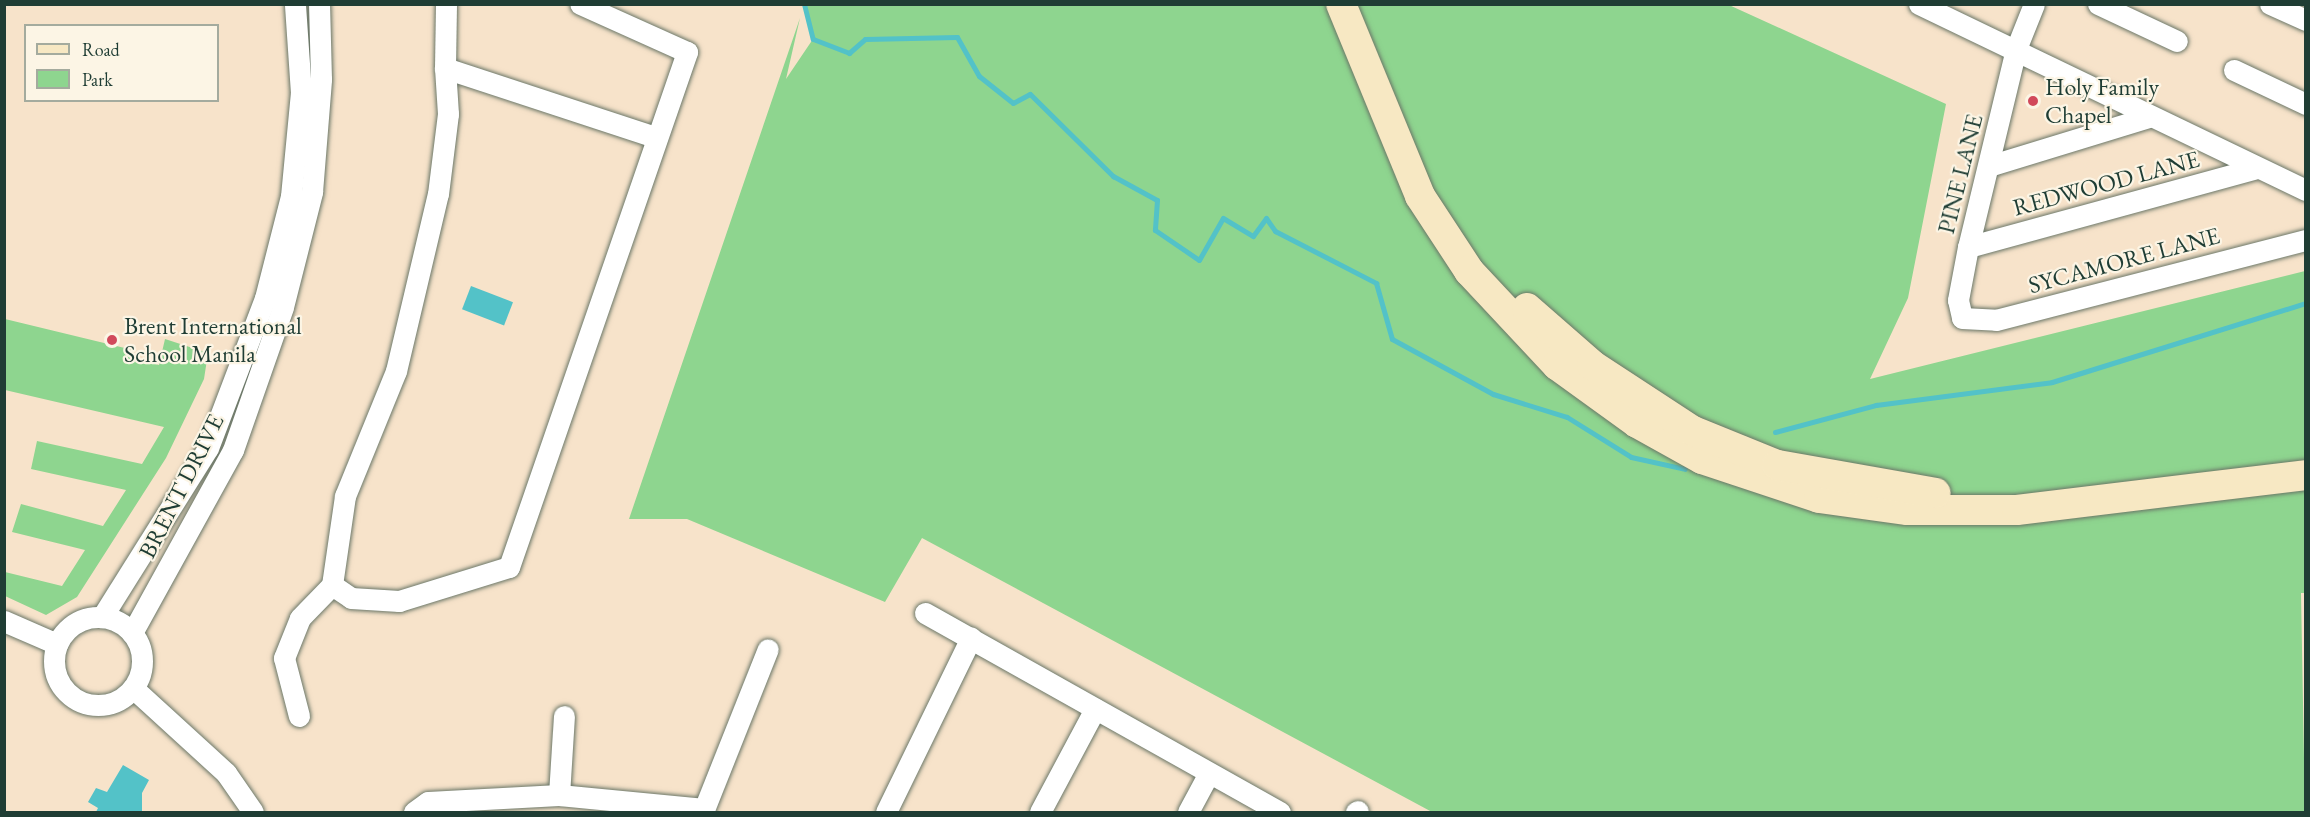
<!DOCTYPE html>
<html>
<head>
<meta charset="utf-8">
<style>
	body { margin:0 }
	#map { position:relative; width:2310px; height:817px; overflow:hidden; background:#f7e3ca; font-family:"EB Garamond",serif }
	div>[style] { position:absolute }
	.green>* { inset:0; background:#8ed58f }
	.water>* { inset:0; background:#53c2c8; transform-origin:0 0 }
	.stream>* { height:5px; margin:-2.5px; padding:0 2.5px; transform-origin:2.5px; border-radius:2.5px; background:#53c2c8 }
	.roads { filter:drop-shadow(0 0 2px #6b7768) drop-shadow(0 0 2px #6b7768) }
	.street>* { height:21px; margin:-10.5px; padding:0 10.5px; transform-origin:10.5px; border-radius:10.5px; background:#fff }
	.street>.ring { margin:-10.5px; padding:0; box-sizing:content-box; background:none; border:21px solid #fff; border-radius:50% }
	.secondary>* { height:30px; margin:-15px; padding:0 15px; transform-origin:15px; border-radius:15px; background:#f7e8c3 }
	.dots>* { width:16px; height:16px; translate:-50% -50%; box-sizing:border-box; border:3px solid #fcf5e5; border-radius:50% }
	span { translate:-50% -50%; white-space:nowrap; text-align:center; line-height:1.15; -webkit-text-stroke:4.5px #fcf5e5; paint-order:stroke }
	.poi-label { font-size:24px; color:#1f3d34 }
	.left { translate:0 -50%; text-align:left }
	.street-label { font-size:24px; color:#1f3d34 }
	.frame { position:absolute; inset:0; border:6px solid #1f3d34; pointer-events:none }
	.legend { position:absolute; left:24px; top:24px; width:195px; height:78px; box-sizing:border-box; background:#fcf5e5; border:2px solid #a4ab9e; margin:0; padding:8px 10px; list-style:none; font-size:18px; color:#1f3d34 }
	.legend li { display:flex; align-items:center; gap:12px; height:30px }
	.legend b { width:30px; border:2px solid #a4ab9e }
</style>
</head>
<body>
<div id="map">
	<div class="green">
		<i style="clip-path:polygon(804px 5px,1729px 5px,1946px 104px,1908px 298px,1870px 379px,2305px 271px,2306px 593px,2301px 593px,2305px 812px,1432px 812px,922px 538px,885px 602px,687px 519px,629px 519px,800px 18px,786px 79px,813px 39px)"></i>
		<i style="clip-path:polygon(5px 319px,133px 350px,131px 358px,159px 365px,165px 339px,208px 353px,204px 379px,166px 458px,77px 597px,46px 615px,5px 596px,5px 572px,62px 586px,85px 550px,12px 532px,21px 504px,103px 526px,126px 490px,31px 469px,37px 441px,142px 464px,164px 427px,5px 390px)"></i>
	</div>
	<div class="water">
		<i style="left:471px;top:286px;width:45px;height:25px;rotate:21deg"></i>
		<i style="clip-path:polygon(123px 765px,149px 780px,142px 793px,142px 812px,96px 812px,98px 808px,88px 802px,96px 788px,107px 792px)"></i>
	</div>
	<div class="stream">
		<i style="left:804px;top:4px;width:36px;rotate:76deg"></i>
		<i style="left:813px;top:39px;width:39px;rotate:21deg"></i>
		<i style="left:849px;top:53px;width:21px;rotate:-41deg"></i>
		<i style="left:865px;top:39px;width:92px;rotate:-1.2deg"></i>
		<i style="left:957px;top:37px;width:45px;rotate:60.6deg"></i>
		<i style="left:979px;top:76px;width:43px;rotate:38.5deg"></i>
		<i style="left:1013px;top:103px;width:19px;rotate:-28deg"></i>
		<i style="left:1030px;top:94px;width:117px;rotate:44.7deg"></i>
		<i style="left:1113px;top:176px;width:50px;rotate:28.6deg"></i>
		<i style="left:1157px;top:200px;width:30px;rotate:94deg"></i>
		<i style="left:1155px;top:230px;width:53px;rotate:34.3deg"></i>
		<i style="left:1199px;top:260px;width:48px;rotate:-60.3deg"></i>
		<i style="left:1223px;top:218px;width:35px;rotate:31deg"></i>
		<i style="left:1253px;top:236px;width:22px;rotate:-54deg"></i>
		<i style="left:1266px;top:218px;width:16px;rotate:55deg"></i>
		<i style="left:1275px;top:231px;width:114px;rotate:27.2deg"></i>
		<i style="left:1376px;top:283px;width:58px;rotate:74.1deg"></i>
		<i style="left:1392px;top:339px;width:115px;rotate:28.6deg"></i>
		<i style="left:1493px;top:394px;width:77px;rotate:17.3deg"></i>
		<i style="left:1567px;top:417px;width:75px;rotate:32deg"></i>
		<i style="left:1631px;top:457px;width:55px;rotate:12.5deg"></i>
		<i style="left:1775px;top:432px;width:105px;rotate:-15deg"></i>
		<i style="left:1876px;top:405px;width:177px;rotate:-7.4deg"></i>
		<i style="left:2052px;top:382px;width:266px;rotate:-17.3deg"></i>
	</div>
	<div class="roads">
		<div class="street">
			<i style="left:1919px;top:4px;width:429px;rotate:25.7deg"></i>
			<i style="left:2034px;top:4px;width:48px;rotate:111.8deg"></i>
			<i style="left:2016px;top:49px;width:204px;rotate:103.6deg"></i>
			<i style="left:1968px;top:247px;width:54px;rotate:100.7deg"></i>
			<i style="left:1958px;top:300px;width:18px;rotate:77deg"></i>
			<i style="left:1962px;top:318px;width:34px;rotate:3deg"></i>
			<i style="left:1996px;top:320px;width:320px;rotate:-14.5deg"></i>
			<i style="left:2098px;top:4px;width:87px;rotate:25.1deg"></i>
			<i style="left:2270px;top:4px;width:39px;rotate:24deg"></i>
			<i style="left:445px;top:68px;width:64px;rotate:-89.1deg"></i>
			<i style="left:2234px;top:70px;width:80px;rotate:25.3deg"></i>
			<i style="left:1992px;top:165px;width:164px;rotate:-17deg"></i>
			<i style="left:1968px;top:247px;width:300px;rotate:-15.3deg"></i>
			<i style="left:332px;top:585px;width:23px;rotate:34deg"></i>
			<i style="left:351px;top:598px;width:48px;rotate:3.6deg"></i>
			<i style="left:399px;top:601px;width:115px;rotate:-17.2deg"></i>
			<i style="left:509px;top:567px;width:545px;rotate:-70.93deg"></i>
			<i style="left:687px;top:52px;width:117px;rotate:-155.8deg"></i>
			<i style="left:925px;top:613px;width:407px;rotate:29.3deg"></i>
			<i style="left:102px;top:617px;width:199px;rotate:-57.9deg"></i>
			<i style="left:208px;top:448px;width:160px;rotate:-69.2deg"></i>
			<i style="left:265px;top:298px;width:105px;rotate:-75.7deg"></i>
			<i style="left:291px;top:196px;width:103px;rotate:-84.5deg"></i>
			<i style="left:301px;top:93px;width:89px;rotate:-93.9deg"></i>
			<i class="ring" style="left:54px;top:617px;width:67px;height:67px"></i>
			<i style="left:4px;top:621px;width:58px;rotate:23.5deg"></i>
			<i style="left:132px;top:633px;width:209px;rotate:-61.1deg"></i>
			<i style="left:233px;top:450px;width:151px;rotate:-70.7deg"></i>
			<i style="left:283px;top:307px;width:119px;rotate:-75.8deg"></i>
			<i style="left:312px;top:192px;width:113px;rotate:-85.4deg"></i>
			<i style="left:321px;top:79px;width:75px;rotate:-91.5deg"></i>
			<i style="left:133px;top:688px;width:126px;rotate:42.4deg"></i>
			<i style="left:226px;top:773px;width:47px;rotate:55.3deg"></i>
			<i style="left:299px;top:716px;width:60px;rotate:-104.5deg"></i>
			<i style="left:284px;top:658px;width:43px;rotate:-68.2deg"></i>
			<i style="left:300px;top:618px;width:46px;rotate:-45.9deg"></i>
			<i style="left:332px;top:585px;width:90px;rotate:-81.7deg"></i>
			<i style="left:345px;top:496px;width:135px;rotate:-67.8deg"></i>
			<i style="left:396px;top:371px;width:182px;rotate:-76.7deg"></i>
			<i style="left:438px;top:194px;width:81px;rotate:-82.9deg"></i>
			<i style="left:448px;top:114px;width:46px;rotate:-93.7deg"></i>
			<i style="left:445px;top:68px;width:221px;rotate:18.2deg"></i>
			<i style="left:559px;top:795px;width:79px;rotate:-86.4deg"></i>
			<i style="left:414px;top:812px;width:17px;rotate:-36deg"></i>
			<i style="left:428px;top:802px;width:131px;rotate:-3.1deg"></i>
			<i style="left:559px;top:795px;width:146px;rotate:5.5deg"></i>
			<i style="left:703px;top:812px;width:175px;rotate:-68.3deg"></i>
			<i style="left:886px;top:812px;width:194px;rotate:-64deg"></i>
			<i style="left:1040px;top:812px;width:117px;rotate:-61.9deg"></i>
			<i style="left:1188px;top:812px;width:44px;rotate:-61.7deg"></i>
			<i style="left:1356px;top:812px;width:2px;rotate:-27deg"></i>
		</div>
		<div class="secondary">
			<i style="left:1341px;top:4px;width:208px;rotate:67.6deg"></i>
			<i style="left:1420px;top:196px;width:90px;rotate:56.8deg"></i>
			<i style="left:1469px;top:271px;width:129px;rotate:46.9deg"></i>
			<i style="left:1557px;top:365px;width:99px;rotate:35.9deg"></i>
			<i style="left:1637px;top:423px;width:74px;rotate:29deg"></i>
			<i style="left:1702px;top:459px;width:123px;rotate:18.4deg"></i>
			<i style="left:1819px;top:498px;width:89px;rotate:7.8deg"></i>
			<i style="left:1907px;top:510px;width:110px"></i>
			<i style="left:2017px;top:510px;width:291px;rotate:-6.9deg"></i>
			<i style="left:1527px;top:308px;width:86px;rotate:41.2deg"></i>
			<i style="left:1592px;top:365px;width:121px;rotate:33.2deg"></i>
			<i style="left:1693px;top:431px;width:91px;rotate:22deg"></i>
			<i style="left:1777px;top:465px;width:161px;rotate:10deg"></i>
		</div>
	</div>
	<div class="dots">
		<i style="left:2033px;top:101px;background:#d1495b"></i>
		<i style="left:112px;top:340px;background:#d1495b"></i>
	</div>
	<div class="poi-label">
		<span class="left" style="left:2045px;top:101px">Holy Family<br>Chapel</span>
		<span class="left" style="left:124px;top:340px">Brent International<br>School Manila</span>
	</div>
	<div class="street-label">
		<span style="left:1960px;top:174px;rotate:-76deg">PINE LANE</span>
		<span style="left:2106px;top:183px;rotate:-15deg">REDWOOD LANE</span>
		<span style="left:2124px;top:260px;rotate:-15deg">SYCAMORE LANE</span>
		<span style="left:181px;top:486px;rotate:-63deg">BRENT DRIVE</span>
	</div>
	<div class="frame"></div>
	<ul class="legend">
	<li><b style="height:8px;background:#f7e8c3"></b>Road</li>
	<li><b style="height:16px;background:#8ed58f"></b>Park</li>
	</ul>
</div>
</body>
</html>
